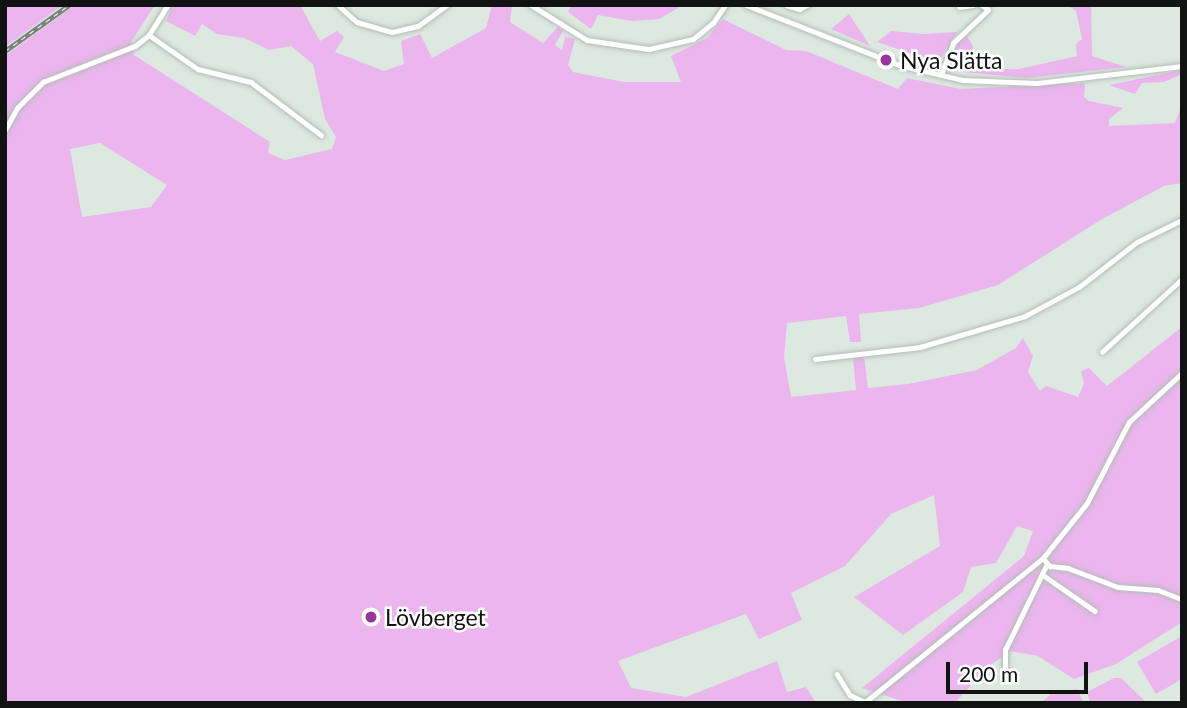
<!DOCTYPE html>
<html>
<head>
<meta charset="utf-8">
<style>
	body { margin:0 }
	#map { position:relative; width:1187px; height:708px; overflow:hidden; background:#dde8e1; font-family:Lato,sans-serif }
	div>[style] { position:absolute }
	.green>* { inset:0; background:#ebb5ee }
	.roads { filter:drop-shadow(0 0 2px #b3bdb6) drop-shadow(0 0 2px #b3bdb6) }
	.minor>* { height:4.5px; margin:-2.25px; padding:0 2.25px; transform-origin:2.25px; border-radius:2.25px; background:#fff }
	.tertiary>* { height:5px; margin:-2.5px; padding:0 2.5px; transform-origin:2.5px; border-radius:2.5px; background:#fff }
	.rail>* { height:4.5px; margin-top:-2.25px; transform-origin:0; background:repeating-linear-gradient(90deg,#fff 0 5px,#7b827d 0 10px); box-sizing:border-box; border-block:2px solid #7b827d }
	.dots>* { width:19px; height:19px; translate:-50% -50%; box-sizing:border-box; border:4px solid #fff; border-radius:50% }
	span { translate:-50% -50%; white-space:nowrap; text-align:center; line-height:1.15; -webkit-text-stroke:5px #fff; paint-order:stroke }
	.poi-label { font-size:23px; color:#101311 }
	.left { translate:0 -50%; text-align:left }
	.frame { position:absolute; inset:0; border:7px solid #101311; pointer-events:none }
	.scale { position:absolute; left:946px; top:662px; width:142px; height:32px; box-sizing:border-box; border:4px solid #101311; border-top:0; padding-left:9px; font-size:21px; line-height:24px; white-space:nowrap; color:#101311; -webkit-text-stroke:5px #fff; paint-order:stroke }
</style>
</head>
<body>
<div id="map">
	<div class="green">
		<i style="clip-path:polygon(5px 5px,63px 5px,5px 47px)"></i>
		<i style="clip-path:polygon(evenodd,75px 5px,155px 5px,131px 42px,134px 55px,270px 142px,268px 153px,285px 160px,332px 149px,336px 137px,325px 119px,313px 64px,291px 46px,269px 50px,244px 38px,217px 34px,202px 24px,195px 36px,166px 21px,173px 5px,300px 5px,320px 41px,337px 31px,344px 37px,335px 52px,384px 71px,404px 64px,401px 41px,420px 34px,432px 58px,486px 28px,492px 5px,512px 5px,510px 22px,543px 43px,558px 27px,563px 31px,555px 45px,562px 50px,565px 37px,575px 39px,568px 65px,573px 72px,624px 82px,681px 82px,671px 56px,707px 38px,723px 19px,786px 50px,806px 51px,898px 89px,907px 78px,961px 89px,1085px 83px,1084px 97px,1089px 101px,1123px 108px,1109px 119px,1109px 126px,1175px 123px,1181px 107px,1180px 75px,1164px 82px,1142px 83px,1135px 94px,1109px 85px,1182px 70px,1182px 183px,1164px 186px,1102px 219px,998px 285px,919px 308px,859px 314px,861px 342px,850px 342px,846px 316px,787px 323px,784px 358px,791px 397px,856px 390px,853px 358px,864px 356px,868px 388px,908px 384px,977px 370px,1016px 348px,1023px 338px,1033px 356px,1028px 372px,1040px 391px,1046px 386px,1078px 397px,1084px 384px,1081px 371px,1089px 368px,1107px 386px,1182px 327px,1182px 622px,1116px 664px,1074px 679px,1038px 656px,1010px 651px,985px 669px,955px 703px,908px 703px,862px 688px,1024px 556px,1033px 531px,1017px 526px,996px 563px,971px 567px,963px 592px,903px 635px,854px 597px,940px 546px,934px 495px,891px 514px,845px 566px,791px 593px,802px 620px,759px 639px,746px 614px,618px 661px,631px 688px,686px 697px,777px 661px,787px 692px,806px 687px,816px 703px,5px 703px,5px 56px,75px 5px,100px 143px,167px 185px,151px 207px,82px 217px,70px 149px,100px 143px)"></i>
		<i style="clip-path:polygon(572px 5px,683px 5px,659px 19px,632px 21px,598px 15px,591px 29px,568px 12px)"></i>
		<i style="clip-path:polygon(1067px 5px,1091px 5px,1092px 56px,1126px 67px,1027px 78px,944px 70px,949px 51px,966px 35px,973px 46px,975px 69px,1019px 69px,1077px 56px,1076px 44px,1082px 39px,1076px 11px)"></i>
		<i style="clip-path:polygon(849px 14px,870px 46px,831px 29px)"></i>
		<i style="clip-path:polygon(891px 31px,924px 34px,957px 32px,938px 62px,877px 42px)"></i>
		<i style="clip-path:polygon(1182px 636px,1182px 679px,1156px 694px,1137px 662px)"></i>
		<i style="clip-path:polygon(1114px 678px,1121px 678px,1147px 703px,1090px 703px,1087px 692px)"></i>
		<i style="clip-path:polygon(1077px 689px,1084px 703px,1041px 703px,1052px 693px)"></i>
	</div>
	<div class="roads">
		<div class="minor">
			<i style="left:338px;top:5px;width:25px;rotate:42deg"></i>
			<i style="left:357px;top:22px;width:36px;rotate:16deg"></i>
			<i style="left:392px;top:32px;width:27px;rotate:-13deg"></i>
			<i style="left:418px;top:26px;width:36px;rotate:-36deg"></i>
			<i style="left:531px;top:5px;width:66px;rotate:32deg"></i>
			<i style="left:587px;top:40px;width:63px;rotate:8.3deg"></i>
			<i style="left:649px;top:49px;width:45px;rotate:-12.8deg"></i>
			<i style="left:693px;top:39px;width:26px;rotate:-39deg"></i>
			<i style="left:713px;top:23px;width:22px;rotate:-56deg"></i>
			<i style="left:786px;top:5px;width:14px;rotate:17deg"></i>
			<i style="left:799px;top:9px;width:9px;rotate:-27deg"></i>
			<i style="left:959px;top:7px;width:14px;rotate:-8deg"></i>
			<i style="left:149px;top:35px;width:60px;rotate:34.8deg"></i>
			<i style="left:198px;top:69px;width:55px;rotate:13.8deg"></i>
			<i style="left:251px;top:82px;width:88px;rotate:37.1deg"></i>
			<i style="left:941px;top:75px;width:34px;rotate:-69deg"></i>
			<i style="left:953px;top:43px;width:48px;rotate:-43.3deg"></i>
			<i style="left:988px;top:10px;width:9px;rotate:-144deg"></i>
			<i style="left:5px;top:130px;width:25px;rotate:-61deg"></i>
			<i style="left:17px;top:108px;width:37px;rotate:-45deg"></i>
			<i style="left:43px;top:82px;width:99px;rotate:-21.4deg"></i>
			<i style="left:135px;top:46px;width:18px;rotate:-38deg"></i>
			<i style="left:149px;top:35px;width:36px;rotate:-58deg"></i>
			<i style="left:1102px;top:352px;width:108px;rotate:-42.4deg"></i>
			<i style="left:815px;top:359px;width:106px;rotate:-6.5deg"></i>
			<i style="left:920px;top:347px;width:109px;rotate:-16.4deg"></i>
			<i style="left:1025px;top:316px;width:61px;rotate:-28.2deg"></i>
			<i style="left:1079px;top:287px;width:73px;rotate:-37.8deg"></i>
			<i style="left:1137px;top:242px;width:50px;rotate:-26.1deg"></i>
			<i style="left:1043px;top:558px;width:11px;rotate:49deg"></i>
			<i style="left:1050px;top:566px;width:18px;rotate:6deg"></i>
			<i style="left:1068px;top:568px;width:53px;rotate:20.8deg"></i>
			<i style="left:1118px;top:587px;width:40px;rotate:4.3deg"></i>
			<i style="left:1158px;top:590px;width:26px;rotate:21deg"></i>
			<i style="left:1043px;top:575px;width:63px;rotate:34.7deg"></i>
			<i style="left:837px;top:674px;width:25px;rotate:58deg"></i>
			<i style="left:850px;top:695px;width:17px;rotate:25deg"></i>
			<i style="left:1005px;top:678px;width:28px;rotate:-90deg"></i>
			<i style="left:1005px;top:650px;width:96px;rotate:-64deg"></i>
			<i style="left:864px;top:703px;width:230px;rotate:-39deg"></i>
			<i style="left:1043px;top:558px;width:70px;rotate:-51.3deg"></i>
			<i style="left:1087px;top:503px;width:91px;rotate:-62.6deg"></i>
			<i style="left:1129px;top:422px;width:72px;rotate:-42.8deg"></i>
		</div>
		<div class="tertiary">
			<i style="left:746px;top:5px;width:164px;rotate:21.4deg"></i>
			<i style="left:899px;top:65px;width:66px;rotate:13.2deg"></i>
			<i style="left:963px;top:80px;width:74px;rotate:2.3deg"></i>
			<i style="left:1037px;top:83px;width:146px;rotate:-6.7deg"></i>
		</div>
	</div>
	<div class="rail">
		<i style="left:5px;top:51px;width:79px;rotate:-35.7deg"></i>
	</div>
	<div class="dots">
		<i style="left:886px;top:60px;background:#97379e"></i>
		<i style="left:371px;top:617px;background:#97379e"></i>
	</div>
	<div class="poi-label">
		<span class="left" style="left:900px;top:60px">Nya Slätta</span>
		<span class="left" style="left:385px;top:617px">Lövberget</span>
	</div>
	<div class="frame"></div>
	<div class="scale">200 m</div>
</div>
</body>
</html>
